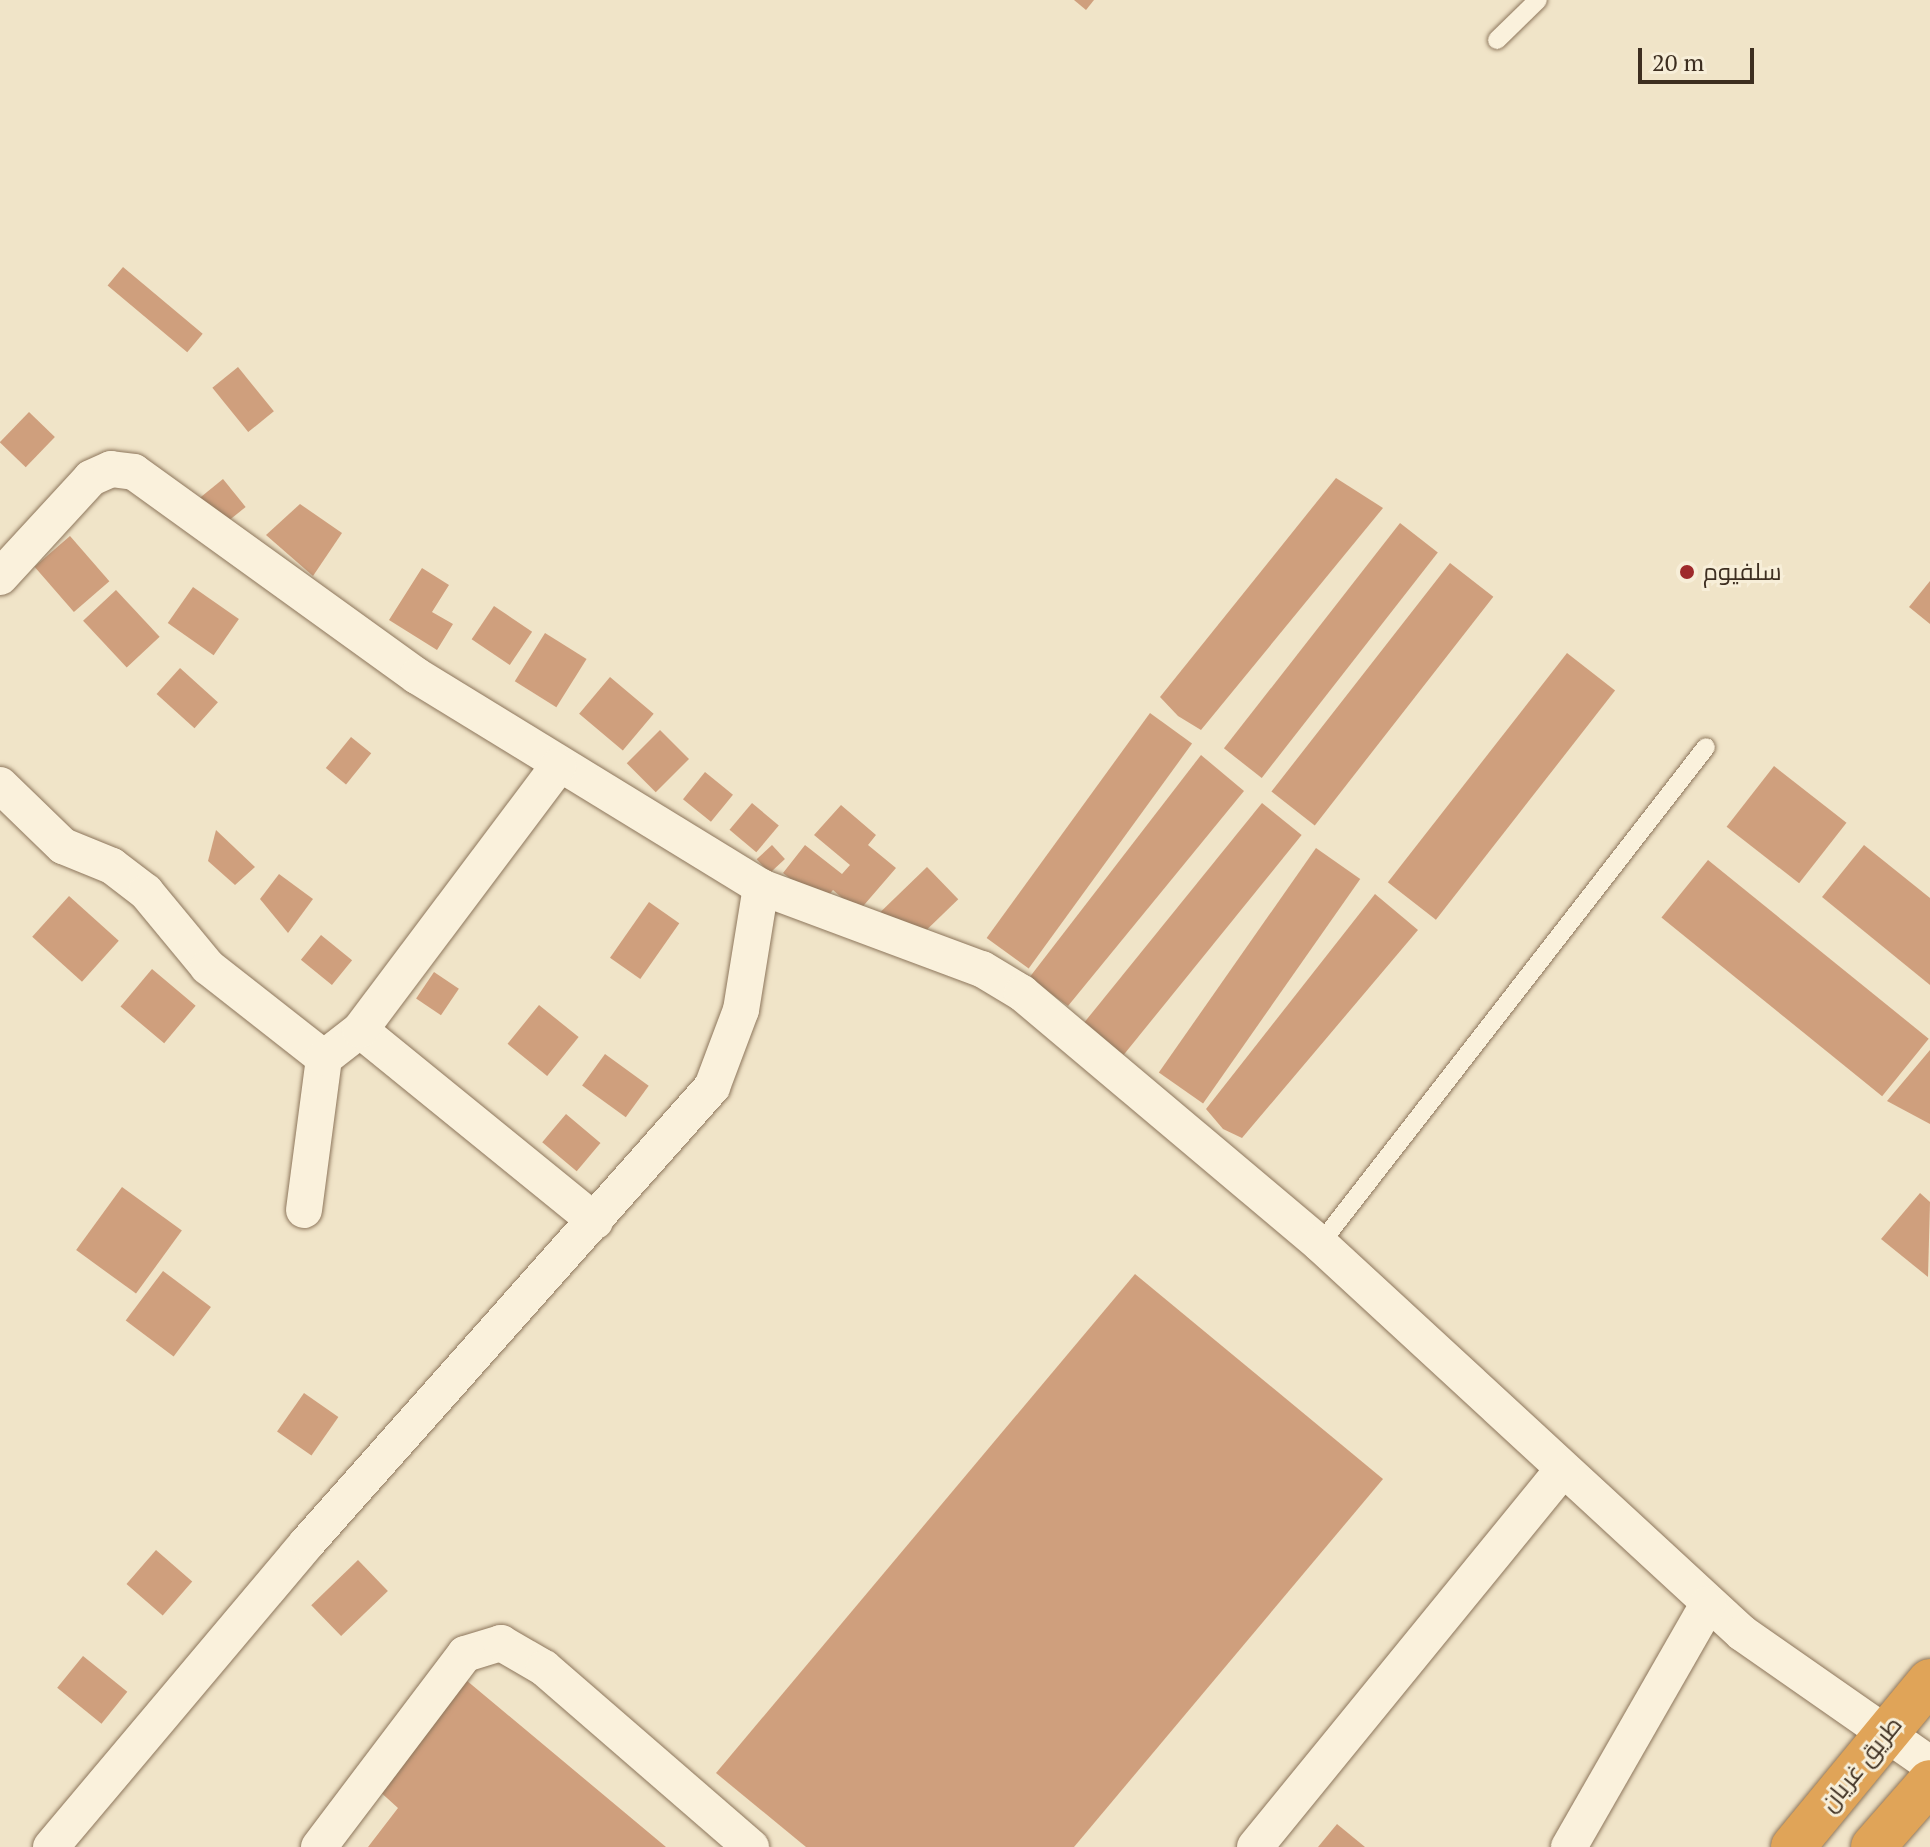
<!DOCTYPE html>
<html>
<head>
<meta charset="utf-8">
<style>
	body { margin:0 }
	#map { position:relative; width:1930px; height:1847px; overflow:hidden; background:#f0e4c8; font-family:"PT Serif",Cairo,serif }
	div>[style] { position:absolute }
	.building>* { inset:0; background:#cf9f7d; transform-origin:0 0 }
	.roads { filter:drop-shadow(0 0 2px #8d765c) drop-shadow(0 0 2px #8d765c) }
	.lane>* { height:18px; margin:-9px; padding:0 9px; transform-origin:9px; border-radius:9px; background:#faf1dc }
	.street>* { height:36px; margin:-18px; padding:0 18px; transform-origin:18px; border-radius:18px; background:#faf1dc }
	.highway>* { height:44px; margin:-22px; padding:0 22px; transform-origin:22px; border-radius:22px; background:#e0a458 }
	.dots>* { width:22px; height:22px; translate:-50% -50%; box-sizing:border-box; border:4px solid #f7eed8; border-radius:50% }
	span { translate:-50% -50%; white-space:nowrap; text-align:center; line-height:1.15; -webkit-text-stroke:6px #f7eed8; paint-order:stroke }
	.poi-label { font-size:24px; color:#3d2e20 }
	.left { translate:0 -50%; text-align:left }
	.street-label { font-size:24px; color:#3d2e20 }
	.scale { position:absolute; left:1638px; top:48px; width:116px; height:36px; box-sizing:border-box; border:4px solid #3d2e20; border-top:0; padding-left:10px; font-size:24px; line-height:28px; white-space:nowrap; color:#3d2e20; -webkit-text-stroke:6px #f7eed8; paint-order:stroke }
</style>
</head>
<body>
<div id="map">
	<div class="building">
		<i style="clip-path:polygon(1074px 0,1094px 0,1086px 10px)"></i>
		<i style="left:123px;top:267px;width:104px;height:24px;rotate:40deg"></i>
		<i style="left:238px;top:367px;width:57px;height:33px;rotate:51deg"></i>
		<i style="left:29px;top:412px;width:36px;height:42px;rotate:44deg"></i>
		<i style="clip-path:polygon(1336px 478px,1383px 508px,1201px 730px,1178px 716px,1160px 697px)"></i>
		<i style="left:223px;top:479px;width:36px;height:32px;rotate:51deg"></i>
		<i style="clip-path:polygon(300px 504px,342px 533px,313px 576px,266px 535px)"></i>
		<i style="left:1400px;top:523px;width:48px;height:286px;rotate:38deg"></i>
		<i style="left:70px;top:536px;width:60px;height:47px;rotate:49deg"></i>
		<i style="left:1450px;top:563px;width:55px;height:290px;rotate:38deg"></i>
		<i style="clip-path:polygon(422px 568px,449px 585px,432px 612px,453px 624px,437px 650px,389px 620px)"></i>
		<i style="clip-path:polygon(1930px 581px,1930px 624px,1909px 607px)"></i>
		<i style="left:193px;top:587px;width:56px;height:44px;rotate:35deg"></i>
		<i style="left:116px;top:590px;width:64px;height:45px;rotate:47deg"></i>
		<i style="left:494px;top:606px;width:46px;height:40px;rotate:34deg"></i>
		<i style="left:545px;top:633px;width:49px;height:57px;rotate:32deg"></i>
		<i style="left:1567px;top:653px;width:61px;height:291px;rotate:38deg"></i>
		<i style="left:180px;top:668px;width:51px;height:35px;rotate:42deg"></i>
		<i style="left:610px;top:677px;width:57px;height:48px;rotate:40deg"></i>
		<i style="left:1150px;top:713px;width:52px;height:278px;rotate:36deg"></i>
		<i style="left:660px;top:730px;width:41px;height:47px;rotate:45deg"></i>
		<i style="left:351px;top:737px;width:26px;height:40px;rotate:39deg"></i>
		<i style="clip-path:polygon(1201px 755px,1244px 791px,1068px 1006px,1029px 978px)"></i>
		<i style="left:1774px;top:766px;width:92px;height:77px;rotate:38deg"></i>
		<i style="left:705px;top:772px;width:36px;height:35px;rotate:39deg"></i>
		<i style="left:752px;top:803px;width:35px;height:35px;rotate:40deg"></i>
		<i style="left:1262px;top:803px;width:51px;height:285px;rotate:39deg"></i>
		<i style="clip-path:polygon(841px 805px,876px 835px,868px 845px,896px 868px,858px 912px,833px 890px,822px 903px,783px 873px,805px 845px,842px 874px,850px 865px,814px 835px)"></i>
		<i style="clip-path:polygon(216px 830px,255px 867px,235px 885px,208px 861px)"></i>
		<i style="left:772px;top:845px;width:19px;height:21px;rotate:47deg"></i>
		<i style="clip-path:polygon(1864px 845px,1930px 898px,1930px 985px,1822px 897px)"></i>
		<i style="left:1316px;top:848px;width:54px;height:274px;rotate:35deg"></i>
		<i style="left:1708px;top:860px;width:284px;height:74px;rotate:39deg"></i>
		<i style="left:927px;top:867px;width:45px;height:69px;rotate:46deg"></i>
		<i style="clip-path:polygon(279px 874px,313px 899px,288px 933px,260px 899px)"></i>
		<i style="clip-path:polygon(1375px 894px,1418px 930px,1242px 1138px,1223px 1129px,1206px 1109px)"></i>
		<i style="left:69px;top:896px;width:67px;height:55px;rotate:42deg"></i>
		<i style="left:649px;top:902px;width:37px;height:68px;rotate:35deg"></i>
		<i style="left:321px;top:935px;width:40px;height:32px;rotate:39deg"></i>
		<i style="left:152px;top:969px;width:57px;height:49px;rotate:40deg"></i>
		<i style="left:434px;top:972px;width:30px;height:32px;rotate:34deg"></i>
		<i style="left:539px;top:1005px;width:51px;height:50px;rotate:39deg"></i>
		<i style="clip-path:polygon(1930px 1050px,1930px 1124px,1887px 1101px)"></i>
		<i style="left:605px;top:1054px;width:54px;height:39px;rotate:36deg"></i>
		<i style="left:566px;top:1114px;width:45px;height:37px;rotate:40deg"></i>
		<i style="left:122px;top:1187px;width:74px;height:78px;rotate:36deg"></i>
		<i style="clip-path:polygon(1920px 1193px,1930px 1202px,1928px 1277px,1881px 1239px)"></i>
		<i style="left:163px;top:1271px;width:60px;height:62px;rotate:37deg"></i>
		<i style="clip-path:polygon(1135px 1274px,1383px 1479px,1074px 1847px,806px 1847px,716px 1773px)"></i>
		<i style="left:304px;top:1393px;width:42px;height:47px;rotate:35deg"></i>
		<i style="left:156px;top:1550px;width:48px;height:45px;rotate:41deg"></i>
		<i style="left:358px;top:1560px;width:43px;height:65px;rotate:46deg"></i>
		<i style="left:83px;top:1656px;width:57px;height:41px;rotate:39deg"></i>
		<i style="clip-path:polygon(466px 1680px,666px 1847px,368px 1847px,398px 1808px,377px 1789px)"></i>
		<i style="clip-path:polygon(1337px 1824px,1365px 1847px,1318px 1847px)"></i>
	</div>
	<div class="roads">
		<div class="lane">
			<i style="left:1497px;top:40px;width:57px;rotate:-44.3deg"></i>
			<i style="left:1320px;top:1244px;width:629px;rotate:-52.16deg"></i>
		</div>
		<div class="street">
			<i style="left:0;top:577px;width:134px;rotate:-47.4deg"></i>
			<i style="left:91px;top:478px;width:22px;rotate:-24deg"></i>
			<i style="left:111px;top:469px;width:23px;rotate:7deg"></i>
			<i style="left:134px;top:472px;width:349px;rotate:35.8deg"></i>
			<i style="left:417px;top:676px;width:404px;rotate:31.5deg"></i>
			<i style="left:761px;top:887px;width:236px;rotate:20.4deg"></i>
			<i style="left:982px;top:969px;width:47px;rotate:31deg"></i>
			<i style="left:1022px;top:993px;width:390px;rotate:40.1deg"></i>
			<i style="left:1320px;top:1244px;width:574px;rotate:42.67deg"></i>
			<i style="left:1742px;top:1633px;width:229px;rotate:34.9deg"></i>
			<i style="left:0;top:785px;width:88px;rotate:44.1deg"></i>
			<i style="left:63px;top:846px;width:53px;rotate:22.2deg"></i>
			<i style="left:112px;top:866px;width:43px;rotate:37.4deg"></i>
			<i style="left:146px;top:892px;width:97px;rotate:50.4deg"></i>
			<i style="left:208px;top:967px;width:147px;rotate:38.1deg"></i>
			<i style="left:360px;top:1030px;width:303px;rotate:39.1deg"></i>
			<i style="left:304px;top:1210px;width:153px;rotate:-82.5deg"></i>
			<i style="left:324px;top:1058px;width:46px;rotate:-37.9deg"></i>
			<i style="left:360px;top:1030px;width:330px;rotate:-53.1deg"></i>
			<i style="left:51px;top:1847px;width:397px;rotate:-49.9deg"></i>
			<i style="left:307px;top:1543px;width:610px;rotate:-48.39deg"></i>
			<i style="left:712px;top:1087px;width:82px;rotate:-69.4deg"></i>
			<i style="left:741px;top:1010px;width:125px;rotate:-80.8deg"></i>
			<i style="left:319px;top:1847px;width:242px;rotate:-52.9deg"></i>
			<i style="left:465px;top:1654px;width:38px;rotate:-17deg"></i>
			<i style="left:501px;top:1643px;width:50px;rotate:30.2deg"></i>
			<i style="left:544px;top:1668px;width:274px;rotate:40.9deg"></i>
			<i style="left:1255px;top:1847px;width:486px;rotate:-50.8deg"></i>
			<i style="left:1569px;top:1847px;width:280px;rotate:-60.2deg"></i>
		</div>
		<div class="highway">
			<i style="left:1793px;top:1847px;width:215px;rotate:-50.5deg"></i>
			<i style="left:1873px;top:1847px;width:86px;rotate:-48.8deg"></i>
		</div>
	</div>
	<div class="dots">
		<i style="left:1687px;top:572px;background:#9e2a2b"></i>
	</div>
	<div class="poi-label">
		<span class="left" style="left:1703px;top:572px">سلفيوم</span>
	</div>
	<div class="street-label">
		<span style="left:1861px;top:1764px;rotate:-51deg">طريق غريان</span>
	</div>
	<div class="scale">20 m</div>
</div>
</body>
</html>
